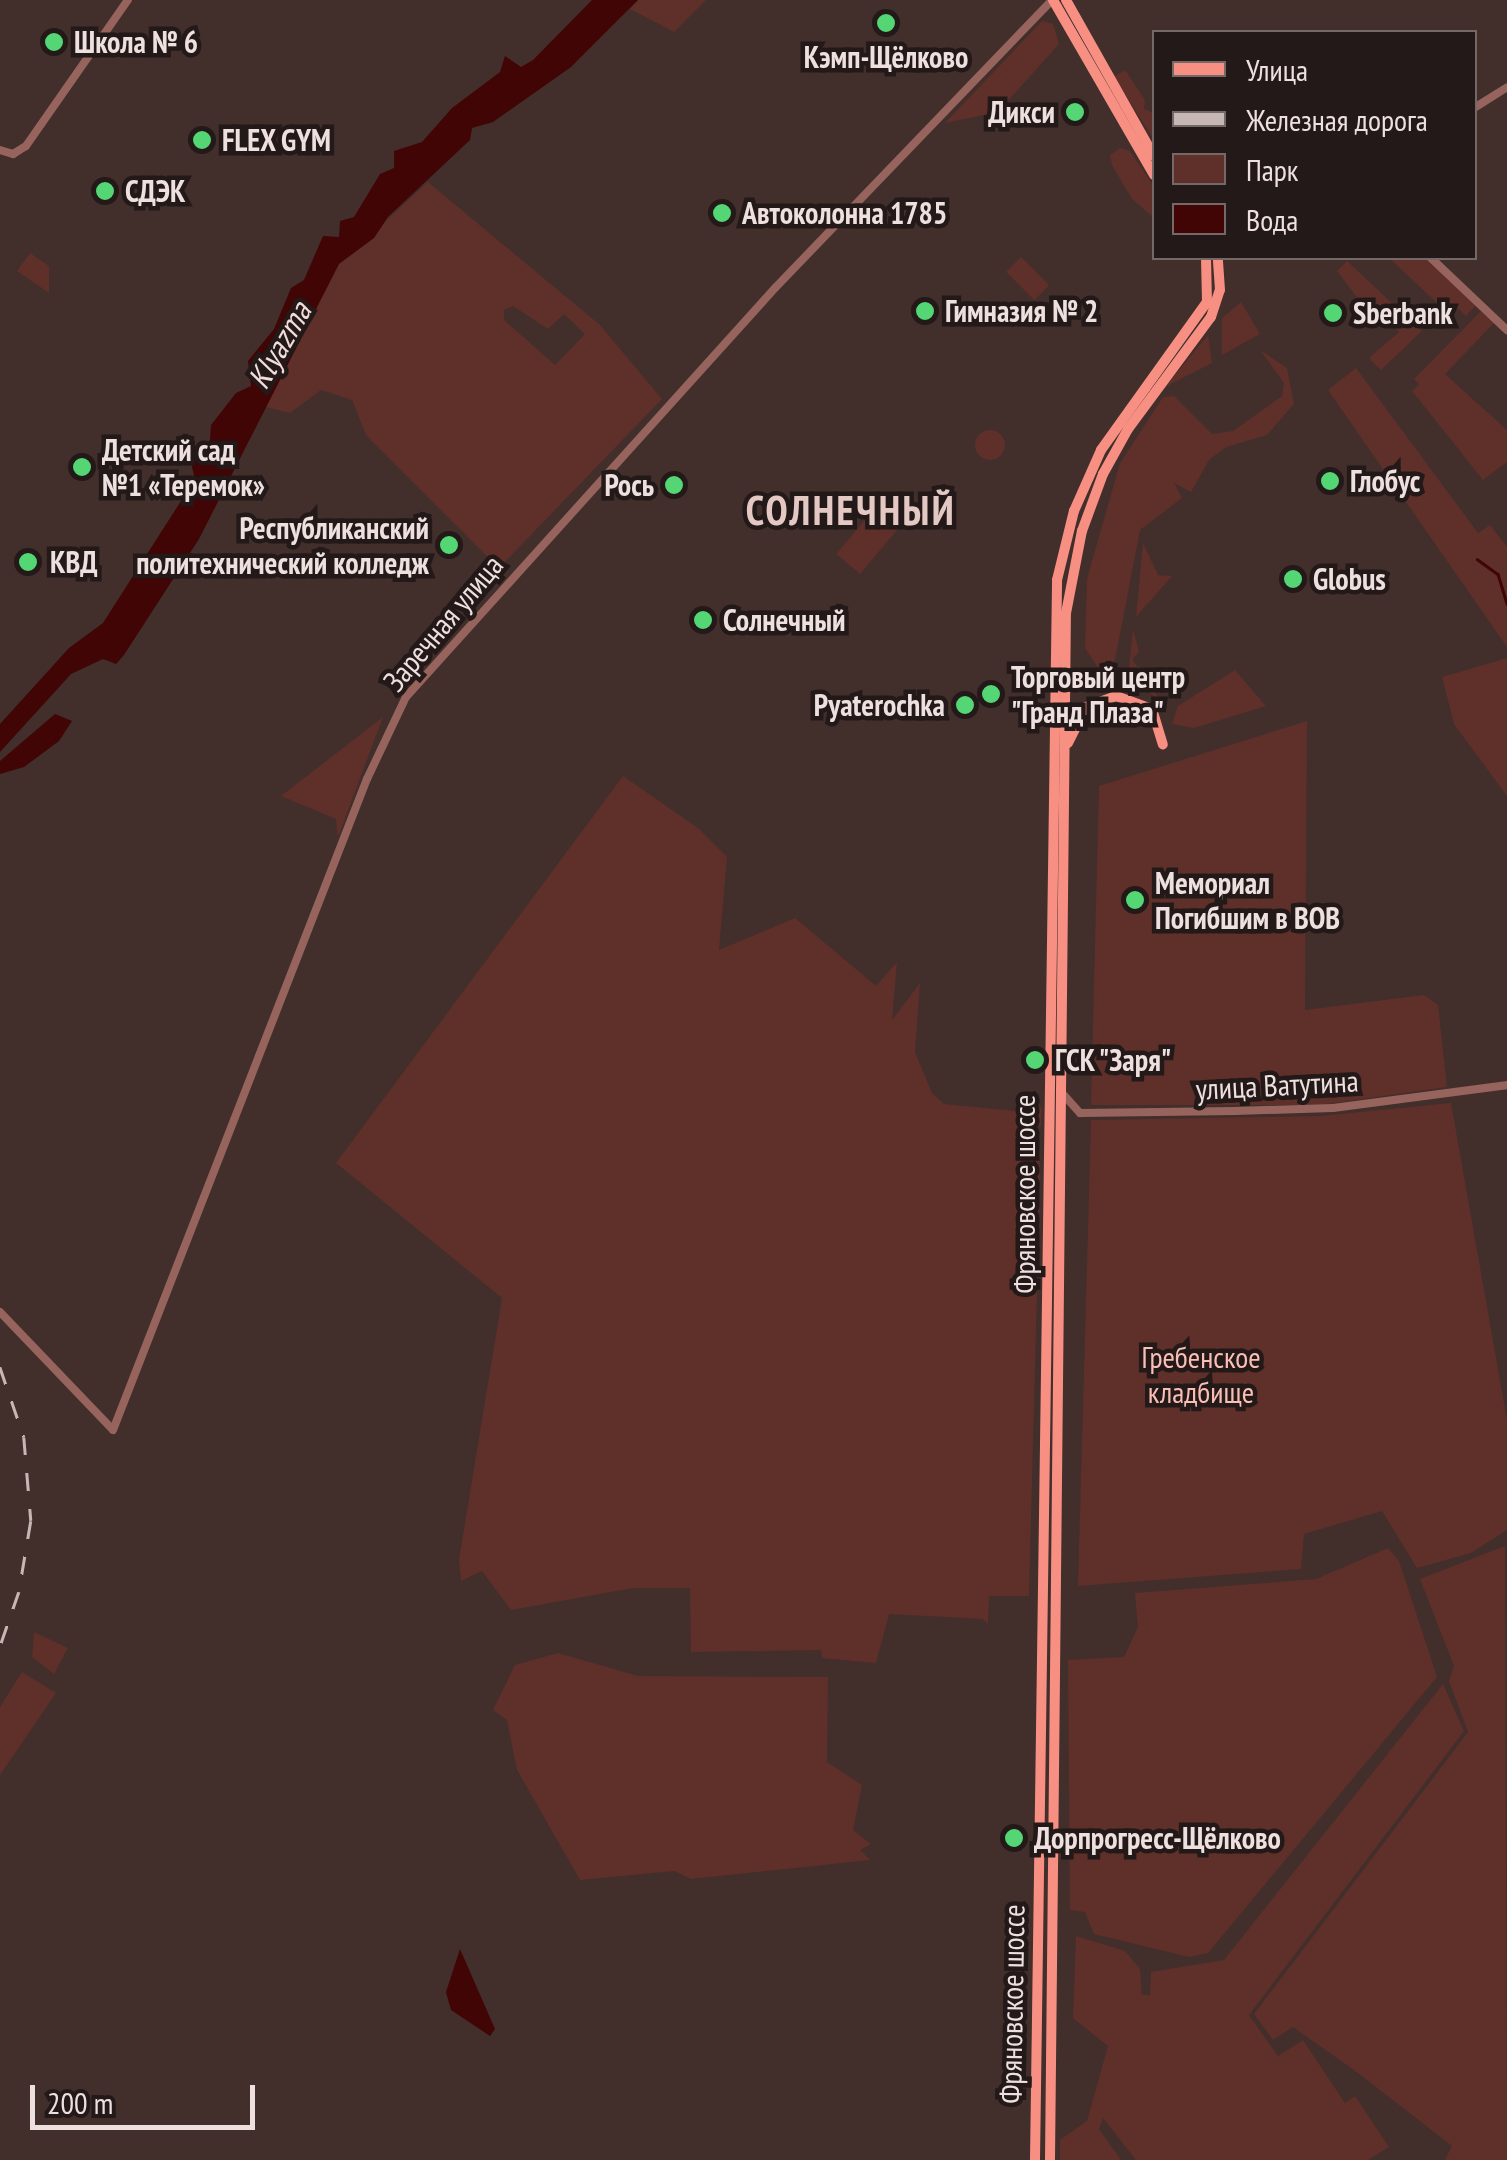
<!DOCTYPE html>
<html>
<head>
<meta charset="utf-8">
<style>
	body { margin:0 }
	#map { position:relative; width:1507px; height:2160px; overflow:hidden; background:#422e2b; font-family:"PT Sans Narrow",sans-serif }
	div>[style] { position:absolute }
	.green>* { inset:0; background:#5f2f2a; transform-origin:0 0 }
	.round { border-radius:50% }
	.water>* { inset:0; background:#410505 }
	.stream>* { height:2.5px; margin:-1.25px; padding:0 1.25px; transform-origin:1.25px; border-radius:1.25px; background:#410505 }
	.minor>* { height:8px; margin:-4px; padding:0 4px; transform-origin:4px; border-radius:4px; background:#97645d }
	.major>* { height:10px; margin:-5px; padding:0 5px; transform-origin:5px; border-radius:5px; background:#f79083 }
	.rail>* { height:2.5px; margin-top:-1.25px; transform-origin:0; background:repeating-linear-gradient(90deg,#c6b7b5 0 18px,transparent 0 36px) }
	.dots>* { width:28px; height:28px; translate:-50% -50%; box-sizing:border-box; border:5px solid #221918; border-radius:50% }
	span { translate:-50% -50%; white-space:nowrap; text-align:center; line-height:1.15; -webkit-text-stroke:9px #221918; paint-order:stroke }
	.poi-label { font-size:30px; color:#eee0de; font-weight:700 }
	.left { translate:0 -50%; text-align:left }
	.right { translate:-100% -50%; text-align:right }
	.street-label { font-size:30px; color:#eee0de }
	.park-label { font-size:30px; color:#fbbeb5 }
	.water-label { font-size:32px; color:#f2ddda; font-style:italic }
	.district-label { font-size:40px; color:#e3c8c4; font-weight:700; letter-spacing:2.5px }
	.legend { position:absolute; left:1152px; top:30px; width:325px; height:230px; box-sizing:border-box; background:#221918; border:2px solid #746967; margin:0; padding:12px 18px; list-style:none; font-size:30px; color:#eee0de }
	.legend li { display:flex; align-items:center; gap:20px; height:50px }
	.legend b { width:50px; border:2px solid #746967 }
	.scale { position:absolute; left:30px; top:2085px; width:225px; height:45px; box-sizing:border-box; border:5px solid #eee0de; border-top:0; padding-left:12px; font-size:30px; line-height:35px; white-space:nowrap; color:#eee0de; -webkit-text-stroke:8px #221918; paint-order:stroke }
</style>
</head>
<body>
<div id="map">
	<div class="green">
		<i style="clip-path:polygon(638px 0,706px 0,674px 32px,630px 9px)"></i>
		<i style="clip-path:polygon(1042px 21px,1053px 24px,1059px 44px,998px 112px,945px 123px)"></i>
		<i style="clip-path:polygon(1125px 70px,1145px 100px,1144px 109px,1154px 113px,1154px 140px,1114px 77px)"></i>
		<i style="clip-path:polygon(1120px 148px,1130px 151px,1154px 187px,1154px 218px,1132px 199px,1112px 165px,1110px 155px)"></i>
		<i style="clip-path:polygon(evenodd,428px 182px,600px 325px,662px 399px,499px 568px,366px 435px,352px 400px,321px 390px,290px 413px,262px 406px,339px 264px,428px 182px,513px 306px,548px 329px,564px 314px,585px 334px,555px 365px,504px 320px,504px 310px,513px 306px)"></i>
		<i style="clip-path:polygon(30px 253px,49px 266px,49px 293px,17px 271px)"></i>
		<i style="left:1021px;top:257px;width:40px;height:21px;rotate:45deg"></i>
		<i style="clip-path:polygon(1389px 258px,1426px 258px,1476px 305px,1466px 316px,1455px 306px,1448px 313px)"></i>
		<i style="clip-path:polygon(1347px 261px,1422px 331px,1381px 370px,1369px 358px,1399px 332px,1371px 303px,1365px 308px,1337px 271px)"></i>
		<i style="clip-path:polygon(1241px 302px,1260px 334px,1222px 355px,1222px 318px)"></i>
		<i style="clip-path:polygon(1481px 311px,1494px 323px,1445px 374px,1507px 430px,1507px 462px,1483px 480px,1412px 391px,1419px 384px,1414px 379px)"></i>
		<i style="clip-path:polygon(1208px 335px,1212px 363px,1165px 387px)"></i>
		<i style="clip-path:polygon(1260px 350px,1287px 368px,1294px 404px,1267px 435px,1226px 447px,1209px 460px,1191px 492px,1174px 483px,1182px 498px,1140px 530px,1115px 660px,1101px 672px,1085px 648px,1087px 579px,1120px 463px,1163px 397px,1174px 396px,1212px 434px,1233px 431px,1282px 396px,1284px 383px)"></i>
		<i style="clip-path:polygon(1356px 368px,1478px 533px,1490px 525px,1507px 547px,1507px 647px,1328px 390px)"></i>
		<i class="round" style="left:975px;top:430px;width:30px;height:30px"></i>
		<i style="left:880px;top:502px;width:31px;height:68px;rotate:40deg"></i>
		<i style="clip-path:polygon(1143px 543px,1158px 575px,1172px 576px,1136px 617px)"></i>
		<i style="clip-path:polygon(1133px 629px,1139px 652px,1132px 659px,1160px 700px,1128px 678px)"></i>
		<i style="clip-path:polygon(1507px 658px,1507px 796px,1454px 724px,1442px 677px)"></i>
		<i style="clip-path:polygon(1235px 670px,1266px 706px,1194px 728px,1172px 724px,1178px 706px)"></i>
		<i style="clip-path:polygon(383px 717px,338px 837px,336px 819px,281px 796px)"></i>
		<i style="clip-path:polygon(1307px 721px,1305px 1010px,1424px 995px,1438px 1005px,1447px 1087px,1319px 1105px,1091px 1105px,1099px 786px)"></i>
		<i style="clip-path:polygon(623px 776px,698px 828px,727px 857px,719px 950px,795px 918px,876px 986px,897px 962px,892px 1020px,920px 983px,915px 1052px,932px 1093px,944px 1104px,1027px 1112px,1042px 1107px,1041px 1126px,1029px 1128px,1039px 1131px,1040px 1179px,1029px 1596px,989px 1596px,988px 1624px,983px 1619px,889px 1614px,876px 1663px,822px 1658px,821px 1650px,691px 1652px,690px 1588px,633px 1588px,511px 1610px,482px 1571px,461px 1581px,459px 1560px,502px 1298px,336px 1163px)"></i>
		<i style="clip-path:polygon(1451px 1103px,1507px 1420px,1507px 1530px,1471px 1553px,1417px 1568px,1382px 1511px,1304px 1534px,1301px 1569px,1078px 1586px,1091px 1120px,1321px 1116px)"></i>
		<i style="clip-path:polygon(1505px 1546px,1507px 2160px,1445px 2160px,1452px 2146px,1358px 2073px,1293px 2027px,1273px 2040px,1254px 2014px,1468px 1732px,1449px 1681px,1454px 1666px,1420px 1579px)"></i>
		<i style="clip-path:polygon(1388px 1548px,1399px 1561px,1437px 1677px,1208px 1953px,1189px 1957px,1094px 1934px,1085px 1912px,1070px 1910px,1068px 1660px,1124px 1657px,1138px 1627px,1135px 1593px,1316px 1579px)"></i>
		<i style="clip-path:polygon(34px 1632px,68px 1648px,54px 1674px,32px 1657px)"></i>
		<i style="clip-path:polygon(558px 1653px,638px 1676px,828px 1677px,827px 1762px,862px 1785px,853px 1830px,871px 1844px,860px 1850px,870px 1860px,691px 1879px,674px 1871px,580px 1880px,517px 1770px,507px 1720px,493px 1710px,515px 1665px)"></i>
		<i style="clip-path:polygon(22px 1672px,56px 1693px,0 1775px,0 1707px)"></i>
		<i style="clip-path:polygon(1443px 1684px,1464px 1731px,1249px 2015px,1278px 2056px,1303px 2040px,1345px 2103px,1355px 2096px,1389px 2147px,1368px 2160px,1136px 2160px,1103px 2118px,1099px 2129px,1121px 2160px,1060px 2160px,1060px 2140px,1087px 2121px,1108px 2046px,1073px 2018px,1076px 1936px,1125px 1951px,1140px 1969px,1142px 1995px,1150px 1995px,1151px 1972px,1224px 1960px)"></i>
	</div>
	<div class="water">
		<i style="clip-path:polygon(592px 0,638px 0,571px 67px,493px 122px,472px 128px,470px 140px,388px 217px,374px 238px,339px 264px,199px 539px,124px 655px,116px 664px,103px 659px,71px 674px,0 752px,0 724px,69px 648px,103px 623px,195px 479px,191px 463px,210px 440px,211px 425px,236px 393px,251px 386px,248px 361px,274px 329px,291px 288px,304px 280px,323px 236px,339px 237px,340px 221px,354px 217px,380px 174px,394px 168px,394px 151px,422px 142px,452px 108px,500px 72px,505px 56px,521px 67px,533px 60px)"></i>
		<i style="clip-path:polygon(55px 714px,72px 721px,59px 741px,24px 767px,0 774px,0 761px)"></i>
		<i style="clip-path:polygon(460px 1949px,495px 2029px,490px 2036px,451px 2010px,446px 1992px)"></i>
	</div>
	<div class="stream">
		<i style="left:1477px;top:559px;width:26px;rotate:36deg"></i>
		<i style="left:1498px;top:574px;width:31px;rotate:73deg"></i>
	</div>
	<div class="minor">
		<i style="left:1474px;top:108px;width:39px;rotate:-32deg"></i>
		<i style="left:0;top:150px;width:14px;rotate:17deg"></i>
		<i style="left:13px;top:154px;width:15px;rotate:-32deg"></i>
		<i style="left:26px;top:146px;width:178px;rotate:-55.1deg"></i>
		<i style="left:1431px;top:258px;width:105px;rotate:43.5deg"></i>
		<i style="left:1062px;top:1093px;width:27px;rotate:48deg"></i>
		<i style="left:1080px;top:1113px;width:155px;rotate:-0.7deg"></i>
		<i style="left:1235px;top:1111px;width:98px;rotate:-1.8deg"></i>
		<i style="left:1333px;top:1108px;width:176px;rotate:-7.5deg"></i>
		<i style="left:0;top:1312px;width:163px;rotate:46.2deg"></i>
		<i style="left:113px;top:1430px;width:699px;rotate:-68.69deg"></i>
		<i style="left:367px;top:779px;width:91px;rotate:-64.6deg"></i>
		<i style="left:406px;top:697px;width:552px;rotate:-47.94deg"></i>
		<i style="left:776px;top:287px;width:398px;rotate:-46.1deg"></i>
	</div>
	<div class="major">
		<i style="left:1053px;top:0;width:202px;rotate:60deg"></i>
		<i style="left:1066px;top:0;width:179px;rotate:60.6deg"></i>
		<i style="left:1068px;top:743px;width:40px;rotate:-63.4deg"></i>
		<i style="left:1086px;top:707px;width:32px;rotate:-20deg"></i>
		<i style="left:1116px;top:696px;width:38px;rotate:20deg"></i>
		<i style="left:1152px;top:709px;width:37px;rotate:73deg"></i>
		<i style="left:1035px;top:2160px;width:1580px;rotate:-89.2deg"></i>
		<i style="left:1057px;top:580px;width:71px;rotate:-76.2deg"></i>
		<i style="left:1074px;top:511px;width:67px;rotate:-66.1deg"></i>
		<i style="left:1101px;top:450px;width:182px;rotate:-54.4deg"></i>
		<i style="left:1207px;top:302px;width:44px;rotate:-91.3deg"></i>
		<i style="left:1050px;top:2160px;width:1547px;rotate:-89.41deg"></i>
		<i style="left:1066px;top:613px;width:84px;rotate:-79deg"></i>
		<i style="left:1082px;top:531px;width:61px;rotate:-69.8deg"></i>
		<i style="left:1103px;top:474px;width:51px;rotate:-60.9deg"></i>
		<i style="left:1128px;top:429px;width:139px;rotate:-53.5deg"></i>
		<i style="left:1211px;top:317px;width:28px;rotate:-72deg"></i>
		<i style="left:1220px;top:290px;width:32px;rotate:-94deg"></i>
	</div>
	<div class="rail">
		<i style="left:0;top:1367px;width:74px;rotate:71.1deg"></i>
		<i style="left:24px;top:1437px;width:84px;rotate:85.2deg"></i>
		<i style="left:31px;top:1521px;width:72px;rotate:99.6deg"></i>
		<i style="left:19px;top:1592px;width:58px;rotate:109.1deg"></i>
	</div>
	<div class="dots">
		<i style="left:886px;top:23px;background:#53d673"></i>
		<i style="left:54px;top:42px;background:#53d673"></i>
		<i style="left:1075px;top:112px;background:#53d673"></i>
		<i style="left:202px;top:140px;background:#53d673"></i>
		<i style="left:105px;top:191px;background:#53d673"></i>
		<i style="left:722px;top:213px;background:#53d673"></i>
		<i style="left:925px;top:311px;background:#53d673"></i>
		<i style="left:1333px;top:313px;background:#53d673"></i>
		<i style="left:82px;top:467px;background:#53d673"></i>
		<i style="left:1330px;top:481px;background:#53d673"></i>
		<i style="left:674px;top:485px;background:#53d673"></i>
		<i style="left:449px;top:545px;background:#53d673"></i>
		<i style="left:28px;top:562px;background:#53d673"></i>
		<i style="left:1293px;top:579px;background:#53d673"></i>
		<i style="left:703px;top:620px;background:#53d673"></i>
		<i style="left:991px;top:694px;background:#53d673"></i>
		<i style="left:965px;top:705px;background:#53d673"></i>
		<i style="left:1135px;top:900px;background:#53d673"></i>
		<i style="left:1035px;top:1060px;background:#53d673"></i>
		<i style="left:1014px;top:1838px;background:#53d673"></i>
	</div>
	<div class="poi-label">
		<span class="left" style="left:74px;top:42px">Школа № 6</span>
		<span style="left:886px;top:57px">Кэмп-Щёлково</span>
		<span class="right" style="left:1055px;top:112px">Дикси</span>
		<span class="left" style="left:222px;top:140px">FLEX GYM</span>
		<span class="left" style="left:125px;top:191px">СДЭК</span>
		<span class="left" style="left:742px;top:213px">Автоколонна 1785</span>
		<span class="left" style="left:945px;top:311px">Гимназия № 2</span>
		<span class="left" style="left:1353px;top:313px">Sberbank</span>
		<span class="left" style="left:102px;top:467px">Детский сад<br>№1 «Теремок»</span>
		<span class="left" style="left:1350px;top:481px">Глобус</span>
		<span class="right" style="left:654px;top:485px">Рось</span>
		<span class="right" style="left:429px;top:545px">Республиканский<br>политехнический колледж</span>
		<span class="left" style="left:50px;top:562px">КВД</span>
		<span class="left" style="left:1313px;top:579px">Globus</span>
		<span class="left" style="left:723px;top:620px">Солнечный</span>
		<span class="left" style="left:1011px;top:694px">Торговый центр<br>"Гранд Плаза"</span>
		<span class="right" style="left:945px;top:705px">Pyaterochka</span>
		<span class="left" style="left:1155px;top:900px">Мемориал<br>Погибшим в ВОВ</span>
		<span class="left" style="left:1055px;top:1060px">ГСК "Заря"</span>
		<span class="left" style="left:1034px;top:1838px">Дорпрогресс-Щёлково</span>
	</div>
	<div class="street-label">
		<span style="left:443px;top:623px;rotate:-50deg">Заречная улица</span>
		<span style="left:1277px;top:1085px;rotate:-3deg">улица Ватутина</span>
		<span style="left:1024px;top:1194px;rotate:-90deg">Фряновское шоссе</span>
		<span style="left:1012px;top:2004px;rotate:-89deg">Фряновское шоссе</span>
	</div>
	<div class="park-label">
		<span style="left:1201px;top:1374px">Гребенское<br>кладбище</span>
	</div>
	<div class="water-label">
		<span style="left:279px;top:345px;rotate:-60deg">Klyazma</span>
	</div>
	<div class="district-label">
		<span style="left:851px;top:510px">СОЛНЕЧНЫЙ</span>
	</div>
	<ul class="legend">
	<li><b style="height:12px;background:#f79083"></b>Улица</li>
	<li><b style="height:12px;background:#c6b7b5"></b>Железная дорога</li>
	<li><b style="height:28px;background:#5f2f2a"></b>Парк</li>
	<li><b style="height:28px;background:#410505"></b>Вода</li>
	</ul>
	<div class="scale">200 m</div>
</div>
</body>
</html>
